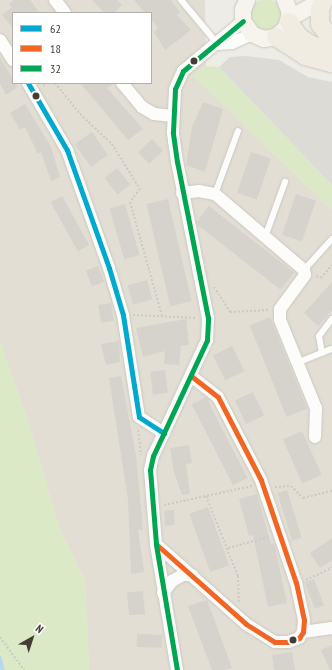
<!DOCTYPE html>
<html>
<head>
<meta charset="utf-8">
<style>
	body { margin:0 }
	#map { position:relative; width:332px; height:670px; overflow:hidden; background:#eeece6; font-family:"PT Sans Narrow",sans-serif }
	div>[style] { position:absolute }
	.residential>* { inset:0; background:#e2ded3 }
	.green>* { inset:0; background:#dbe9c6 }
	.round { border-radius:50% }
	.parking>* { inset:0; background:#dddbd6 }
	.stream>* { height:3.5px; margin:-1.75px; padding:0 1.75px; transform-origin:1.75px; border-radius:1.75px; background:#b6d7ec }
	.building>* { inset:0; background:#d6d3cd; transform-origin:0 0 }
	.path>* { height:2px; margin-top:-1px; transform-origin:0; background:repeating-linear-gradient(90deg,#cccac5 0 2px,transparent 0 4px) }
	.roads { filter:drop-shadow(0 0 1px #cac8c2) drop-shadow(0 0 1px #cac8c2) }
	.lane>* { height:6px; margin:-3px; padding:0 3px; transform-origin:3px; border-radius:3px; background:#fcfcfb }
	.street>* { height:12px; margin:-6px; padding:0 6px; transform-origin:6px; border-radius:6px; background:#fcfcfb }
	.secondary>* { height:16px; margin:-8px; padding:0 8px; transform-origin:8px; border-radius:8px; background:#f6f4ed }
	.primary>* { height:18px; margin:-9px; padding:0 9px; transform-origin:9px; border-radius:9px; background:#f0ece2 }
	.bus-1>* { height:5px; margin:-2.5px; padding:0 2.5px; transform-origin:2.5px; border-radius:2.5px; background:#00a9ce }
	.bus-2>* { height:5px; margin:-2.5px; padding:0 2.5px; transform-origin:2.5px; border-radius:2.5px; background:#f26522 }
	.bus-3>* { height:5px; margin:-2.5px; padding:0 2.5px; transform-origin:2.5px; border-radius:2.5px; background:#00a651 }
	.dots>* { width:11px; height:11px; translate:-50% -50%; box-sizing:border-box; border:2px solid #fff; border-radius:50% }
	span { translate:-50% -50%; white-space:nowrap; text-align:center; line-height:1.15; -webkit-text-stroke:3px #fff; paint-order:stroke }
	.legend { position:absolute; left:12px; top:12px; width:140px; height:72px; box-sizing:border-box; background:#fff; border:1px solid #b4b1ad; margin:0; padding:5px 7px; list-style:none; font-size:12px; color:#433d33 }
	.legend li { display:flex; align-items:center; gap:8px; height:20px }
	.legend b { width:20px; border:1px solid #b4b1ad }
	.north { position:absolute; left:12px; top:618px; width:40px; height:40px; -webkit-text-stroke:3px #fff; paint-order:stroke; rotate:39deg; font-size:11px; font-weight:700; line-height:16px; text-align:center; color:#433d33 }
	.north::after { content:''; display:block; margin:auto; width:14px; height:18px; background:#433d33; clip-path:polygon(50% 0,100% 100%,50% 72%,0 100%) }
</style>
</head>
<body>
<div id="map">
	<div class="residential">
		<i style="clip-path:polygon(evenodd,0 0,205px 0,206px 66px,191px 74px,332px 210px,332px 670px,89px 670px,85px 581px,59px 527px,28px 421px,0 342px,0 0,13px 13px,151px 13px,151px 83px,13px 83px,13px 13px)"></i>
	</div>
	<div class="green">
		<i class="round" style="left:250px;top:-1px;width:32px;height:32px"></i>
		<i style="clip-path:polygon(206px 66px,219px 67px,332px 185px,332px 210px,191px 74px)"></i>
		<i style="clip-path:polygon(0 342px,28px 421px,59px 527px,85px 581px,89px 670px,0 670px)"></i>
	</div>
	<div class="parking">
		<i style="clip-path:polygon(245px 56px,279px 60px,308px 77px,332px 82px,332px 185px,219px 67px,230px 57px)"></i>
	</div>
	<div class="stream">
		<i style="left:0;top:658px;width:12px;rotate:76deg"></i>
	</div>
	<div class="building">
		<i style="clip-path:polygon(14px 0,30px 0,40px 13px,13px 13px,13px 28px,2px 15px,12px 7px,9px 4px)"></i>
		<i style="clip-path:polygon(92px 0,117px 0,122px 5px,114px 13px,104px 13px)"></i>
		<i style="clip-path:polygon(134px 0,171px 0,180px 12px,177px 15px,191px 30px,165px 50px,154px 32px,158px 28px,151px 19px,151px 13px,145px 13px)"></i>
		<i style="clip-path:polygon(0 58px,18px 87px,6px 95px,0 84px)"></i>
		<i style="clip-path:polygon(80px 83px,114px 83px,107px 88px,143px 129px,128px 140px)"></i>
		<i style="clip-path:polygon(203px 102px,223px 109px,205px 172px,186px 165px,192px 127px)"></i>
		<i style="clip-path:polygon(25px 104px,51px 147px,60px 177px,51px 181px,41px 152px,38px 154px,25px 127px,20px 130px,10px 113px)"></i>
		<i style="left:92px;top:132px;width:28px;height:21px;rotate:55deg"></i>
		<i style="left:152px;top:139px;width:16px;height:19px;rotate:47deg"></i>
		<i style="left:251px;top:152px;width:21px;height:43px;rotate:19deg"></i>
		<i style="left:117px;top:168px;width:21px;height:16px;rotate:51deg"></i>
		<i style="left:296px;top:194px;width:21px;height:43px;rotate:19deg"></i>
		<i style="left:62px;top:196px;width:56px;height:13px;rotate:61deg"></i>
		<i style="left:168px;top:199px;width:105px;height:22px;rotate:77deg"></i>
		<i style="left:125px;top:204px;width:53px;height:16px;rotate:74deg"></i>
		<i style="left:209px;top:206px;width:108px;height:22px;rotate:38deg"></i>
		<i style="left:98px;top:266px;width:17px;height:13px;rotate:69deg"></i>
		<i style="left:147px;top:280px;width:20px;height:20px;rotate:75deg"></i>
		<i style="clip-path:polygon(332px 282px,332px 311px,318px 326px,304px 313px)"></i>
		<i style="left:111px;top:303px;width:18px;height:13px;rotate:81deg"></i>
		<i style="left:270px;top:317px;width:99px;height:22px;rotate:68deg"></i>
		<i style="clip-path:polygon(186px 319px,189px 345px,181px 346px,179px 365px,164px 364px,165px 351px,143px 357px,136px 328px)"></i>
		<i style="clip-path:polygon(119px 341px,120px 362px,106px 365px,101px 344px)"></i>
		<i style="left:232px;top:346px;width:28px;height:21px;rotate:64deg"></i>
		<i style="left:165px;top:370px;width:23px;height:15px;rotate:83deg"></i>
		<i style="clip-path:polygon(121px 376px,136px 455px,143px 530px,138px 530px,144px 572px,131px 574px,128px 500px,109px 378px)"></i>
		<i style="left:253px;top:392px;width:26px;height:20px;rotate:65deg"></i>
		<i style="left:206px;top:397px;width:91px;height:16px;rotate:63deg"></i>
		<i style="left:302px;top:431px;width:48px;height:21px;rotate:66deg"></i>
		<i style="clip-path:polygon(189px 445px,192px 463px,186px 464px,190px 494px,182px 495px,174px 472px,170px 448px)"></i>
		<i style="left:287px;top:490px;width:50px;height:10px;rotate:73deg"></i>
		<i style="clip-path:polygon(257px 494px,271px 544px,274px 543px,287px 603px,268px 607px,253px 535px,249px 536px,239px 499px)"></i>
		<i style="left:208px;top:507px;width:62px;height:20px;rotate:70deg"></i>
		<i style="left:174px;top:510px;width:15px;height:10px;rotate:86deg"></i>
		<i style="clip-path:polygon(332px 538px,332px 560px,320px 568px,310px 553px)"></i>
		<i style="left:314px;top:579px;width:28px;height:10px;rotate:69deg"></i>
		<i style="left:143px;top:591px;width:23px;height:16px;rotate:85deg"></i>
		<i style="clip-path:polygon(207px 600px,232px 668px,225px 670px,212px 670px,188px 606px)"></i>
		<i style="left:137px;top:634px;width:25px;height:13px;rotate:2deg"></i>
		<i style="clip-path:polygon(332px 645px,332px 670px,330px 670px,321px 650px)"></i>
		<i style="clip-path:polygon(292px 652px,295px 670px,274px 670px,272px 655px)"></i>
	</div>
	<div class="path">
		<i style="left:55px;top:83px;width:40px;rotate:51deg"></i>
		<i style="left:80px;top:114px;width:44px;rotate:43.2deg"></i>
		<i style="left:112px;top:144px;width:53px;rotate:58.1deg"></i>
		<i style="left:140px;top:189px;width:16px;rotate:128deg"></i>
		<i style="left:130px;top:202px;width:118px;rotate:74.3deg"></i>
		<i style="left:43px;top:86px;width:5px;rotate:-37deg"></i>
		<i style="left:316px;top:276px;width:5px;rotate:22deg"></i>
		<i style="left:321px;top:278px;width:17px;rotate:-50deg"></i>
		<i style="left:214px;top:287px;width:30px;rotate:57deg"></i>
		<i style="left:230px;top:312px;width:39px;rotate:-3deg"></i>
		<i style="left:133px;top:315px;width:64px;rotate:2.7deg"></i>
		<i style="left:138px;top:430px;width:25px;rotate:83deg"></i>
		<i style="left:275px;top:487px;width:16px;rotate:-4deg"></i>
		<i style="left:291px;top:486px;width:17px;rotate:45deg"></i>
		<i style="left:303px;top:498px;width:30px;rotate:-14deg"></i>
		<i style="left:206px;top:496px;width:86px;rotate:68.2deg"></i>
		<i style="left:238px;top:576px;width:26px;rotate:88deg"></i>
		<i style="left:164px;top:505px;width:90px;rotate:-12.2deg"></i>
		<i style="left:228px;top:548px;width:42px;rotate:-15deg"></i>
		<i style="left:306px;top:580px;width:29px;rotate:-25deg"></i>
		<i style="left:0;top:637px;width:41px;rotate:54deg"></i>
	</div>
	<div class="roads">
		<div class="lane">
			<i style="left:181px;top:0;width:56px;rotate:50.1deg"></i>
			<i style="left:215px;top:194px;width:67px;rotate:-69.9deg"></i>
			<i style="left:265px;top:237px;width:59px;rotate:-70deg"></i>
			<i style="left:304px;top:270px;width:42px;rotate:-47.9deg"></i>
			<i style="left:322px;top:353px;width:17px;rotate:-100deg"></i>
			<i style="left:319px;top:336px;width:21px;rotate:-53deg"></i>
			<i style="left:299px;top:362px;width:35px;rotate:-22deg"></i>
		</div>
		<div class="street">
			<i style="left:55px;top:0;width:16px;rotate:52deg"></i>
			<i style="left:0;top:40px;width:24px;rotate:57deg"></i>
			<i style="left:218px;top:44px;width:14px;rotate:-4deg"></i>
			<i style="left:232px;top:43px;width:22px;rotate:-24deg"></i>
			<i style="left:28px;top:83px;width:78px;rotate:59.8deg"></i>
			<i style="left:67px;top:150px;width:125px;rotate:70.4deg"></i>
			<i style="left:109px;top:268px;width:49px;rotate:73.4deg"></i>
			<i style="left:123px;top:315px;width:103px;rotate:81.1deg"></i>
			<i style="left:139px;top:417px;width:30px;rotate:33deg"></i>
			<i style="left:122px;top:83px;width:31px;rotate:50deg"></i>
			<i style="left:142px;top:107px;width:14px;rotate:30deg"></i>
			<i style="left:154px;top:114px;width:19px;rotate:6deg"></i>
			<i style="left:182px;top:193px;width:17px;rotate:-7deg"></i>
			<i style="left:199px;top:191px;width:16px;rotate:11deg"></i>
			<i style="left:215px;top:194px;width:117px;rotate:40.5deg"></i>
			<i style="left:304px;top:270px;width:5px;rotate:79deg"></i>
			<i style="left:305px;top:275px;width:42px;rotate:126.3deg"></i>
			<i style="left:280px;top:309px;width:11px;rotate:90deg"></i>
			<i style="left:280px;top:320px;width:95px;rotate:67.8deg"></i>
			<i style="left:316px;top:408px;width:29px;rotate:92deg"></i>
			<i style="left:156px;top:544px;width:120px;rotate:41.6deg"></i>
			<i style="left:246px;top:624px;width:34px;rotate:32deg"></i>
			<i style="left:275px;top:642px;width:13px"></i>
			<i style="left:288px;top:642px;width:12px;rotate:-20deg"></i>
			<i style="left:299px;top:638px;width:7px;rotate:-56deg"></i>
			<i style="left:303px;top:632px;width:12px;rotate:-85deg"></i>
			<i style="left:304px;top:620px;width:38px;rotate:-102deg"></i>
			<i style="left:296px;top:583px;width:109px;rotate:-108.8deg"></i>
			<i style="left:261px;top:480px;width:93px;rotate:-117.4deg"></i>
			<i style="left:218px;top:397px;width:34px;rotate:-142deg"></i>
			<i style="left:163px;top:593px;width:15px;rotate:-53deg"></i>
			<i style="left:172px;top:581px;width:13px;rotate:-29deg"></i>
			<i style="left:183px;top:575px;width:9px"></i>
			<i style="left:303px;top:632px;width:29px;rotate:-8deg"></i>
			<i style="left:177px;top:670px;width:128px;rotate:-99.5deg"></i>
			<i style="left:156px;top:544px;width:74px;rotate:-94.6deg"></i>
			<i style="left:150px;top:470px;width:14px;rotate:-78deg"></i>
			<i style="left:153px;top:456px;width:128px;rotate:-65deg"></i>
			<i style="left:207px;top:340px;width:22px;rotate:-87deg"></i>
			<i style="left:208px;top:318px;width:159px;rotate:-101.2deg"></i>
			<i style="left:177px;top:162px;width:30px;rotate:-98deg"></i>
			<i style="left:173px;top:132px;width:43px;rotate:-87.3deg"></i>
			<i style="left:175px;top:89px;width:20px;rotate:-66deg"></i>
			<i style="left:183px;top:71px;width:78px;rotate:-39.8deg"></i>
		</div>
		<div class="secondary">
			<i style="left:247px;top:0;width:11px;rotate:112deg"></i>
			<i style="left:243px;top:10px;width:11px;rotate:90deg"></i>
			<i style="left:243px;top:21px;width:16px;rotate:55deg"></i>
			<i style="left:252px;top:34px;width:13px;rotate:23deg"></i>
			<i style="left:264px;top:39px;width:12px;rotate:-9deg"></i>
			<i style="left:276px;top:37px;width:13px;rotate:-42deg"></i>
			<i style="left:286px;top:28px;width:16px;rotate:-75deg"></i>
			<i style="left:290px;top:13px;width:14px;rotate:-111deg"></i>
			<i style="left:290px;top:18px;width:37px;rotate:-29deg"></i>
		</div>
		<div class="primary">
			<i style="left:324px;top:0;width:10px;rotate:114deg"></i>
			<i style="left:320px;top:9px;width:15px;rotate:90deg"></i>
			<i style="left:320px;top:24px;width:20px;rotate:53deg"></i>
			<i style="left:289px;top:22px;width:18px;rotate:56deg"></i>
			<i style="left:299px;top:37px;width:14px;rotate:34deg"></i>
			<i style="left:311px;top:45px;width:22px;rotate:13deg"></i>
			<i style="left:276px;top:37px;width:35px;rotate:33deg"></i>
			<i style="left:305px;top:56px;width:28px;rotate:15deg"></i>
		</div>
	</div>
	<div class="bus-1">
		<i style="left:28px;top:83px;width:78px;rotate:59.8deg"></i>
		<i style="left:67px;top:150px;width:125px;rotate:70.4deg"></i>
		<i style="left:109px;top:268px;width:49px;rotate:73.4deg"></i>
		<i style="left:123px;top:315px;width:103px;rotate:81.1deg"></i>
		<i style="left:139px;top:417px;width:30px;rotate:33deg"></i>
	</div>
	<div class="bus-2">
		<i style="left:156px;top:544px;width:120px;rotate:41.6deg"></i>
		<i style="left:246px;top:624px;width:34px;rotate:32deg"></i>
		<i style="left:275px;top:642px;width:13px"></i>
		<i style="left:288px;top:642px;width:12px;rotate:-20deg"></i>
		<i style="left:299px;top:638px;width:7px;rotate:-56deg"></i>
		<i style="left:303px;top:632px;width:12px;rotate:-85deg"></i>
		<i style="left:304px;top:620px;width:38px;rotate:-102deg"></i>
		<i style="left:296px;top:583px;width:109px;rotate:-108.8deg"></i>
		<i style="left:261px;top:480px;width:93px;rotate:-117.4deg"></i>
		<i style="left:218px;top:397px;width:34px;rotate:-142deg"></i>
	</div>
	<div class="bus-3">
		<i style="left:177px;top:670px;width:128px;rotate:-99.5deg"></i>
		<i style="left:156px;top:544px;width:74px;rotate:-94.6deg"></i>
		<i style="left:150px;top:470px;width:14px;rotate:-78deg"></i>
		<i style="left:153px;top:456px;width:128px;rotate:-65deg"></i>
		<i style="left:207px;top:340px;width:22px;rotate:-87deg"></i>
		<i style="left:208px;top:318px;width:159px;rotate:-101.2deg"></i>
		<i style="left:177px;top:162px;width:30px;rotate:-98deg"></i>
		<i style="left:173px;top:132px;width:43px;rotate:-87.3deg"></i>
		<i style="left:175px;top:89px;width:20px;rotate:-66deg"></i>
		<i style="left:183px;top:71px;width:78px;rotate:-39.8deg"></i>
	</div>
	<div class="dots">
		<i style="left:194px;top:61px;background:#433d33"></i>
		<i style="left:36px;top:96px;background:#433d33"></i>
		<i style="left:293px;top:640px;background:#433d33"></i>
	</div>
	<ul class="legend">
	<li><b style="height:5px;background:#00a9ce"></b>62</li>
	<li><b style="height:5px;background:#f26522"></b>18</li>
	<li><b style="height:5px;background:#00a651"></b>32</li>
	</ul>
	<div class="north">N</div>
</div>
</body>
</html>
